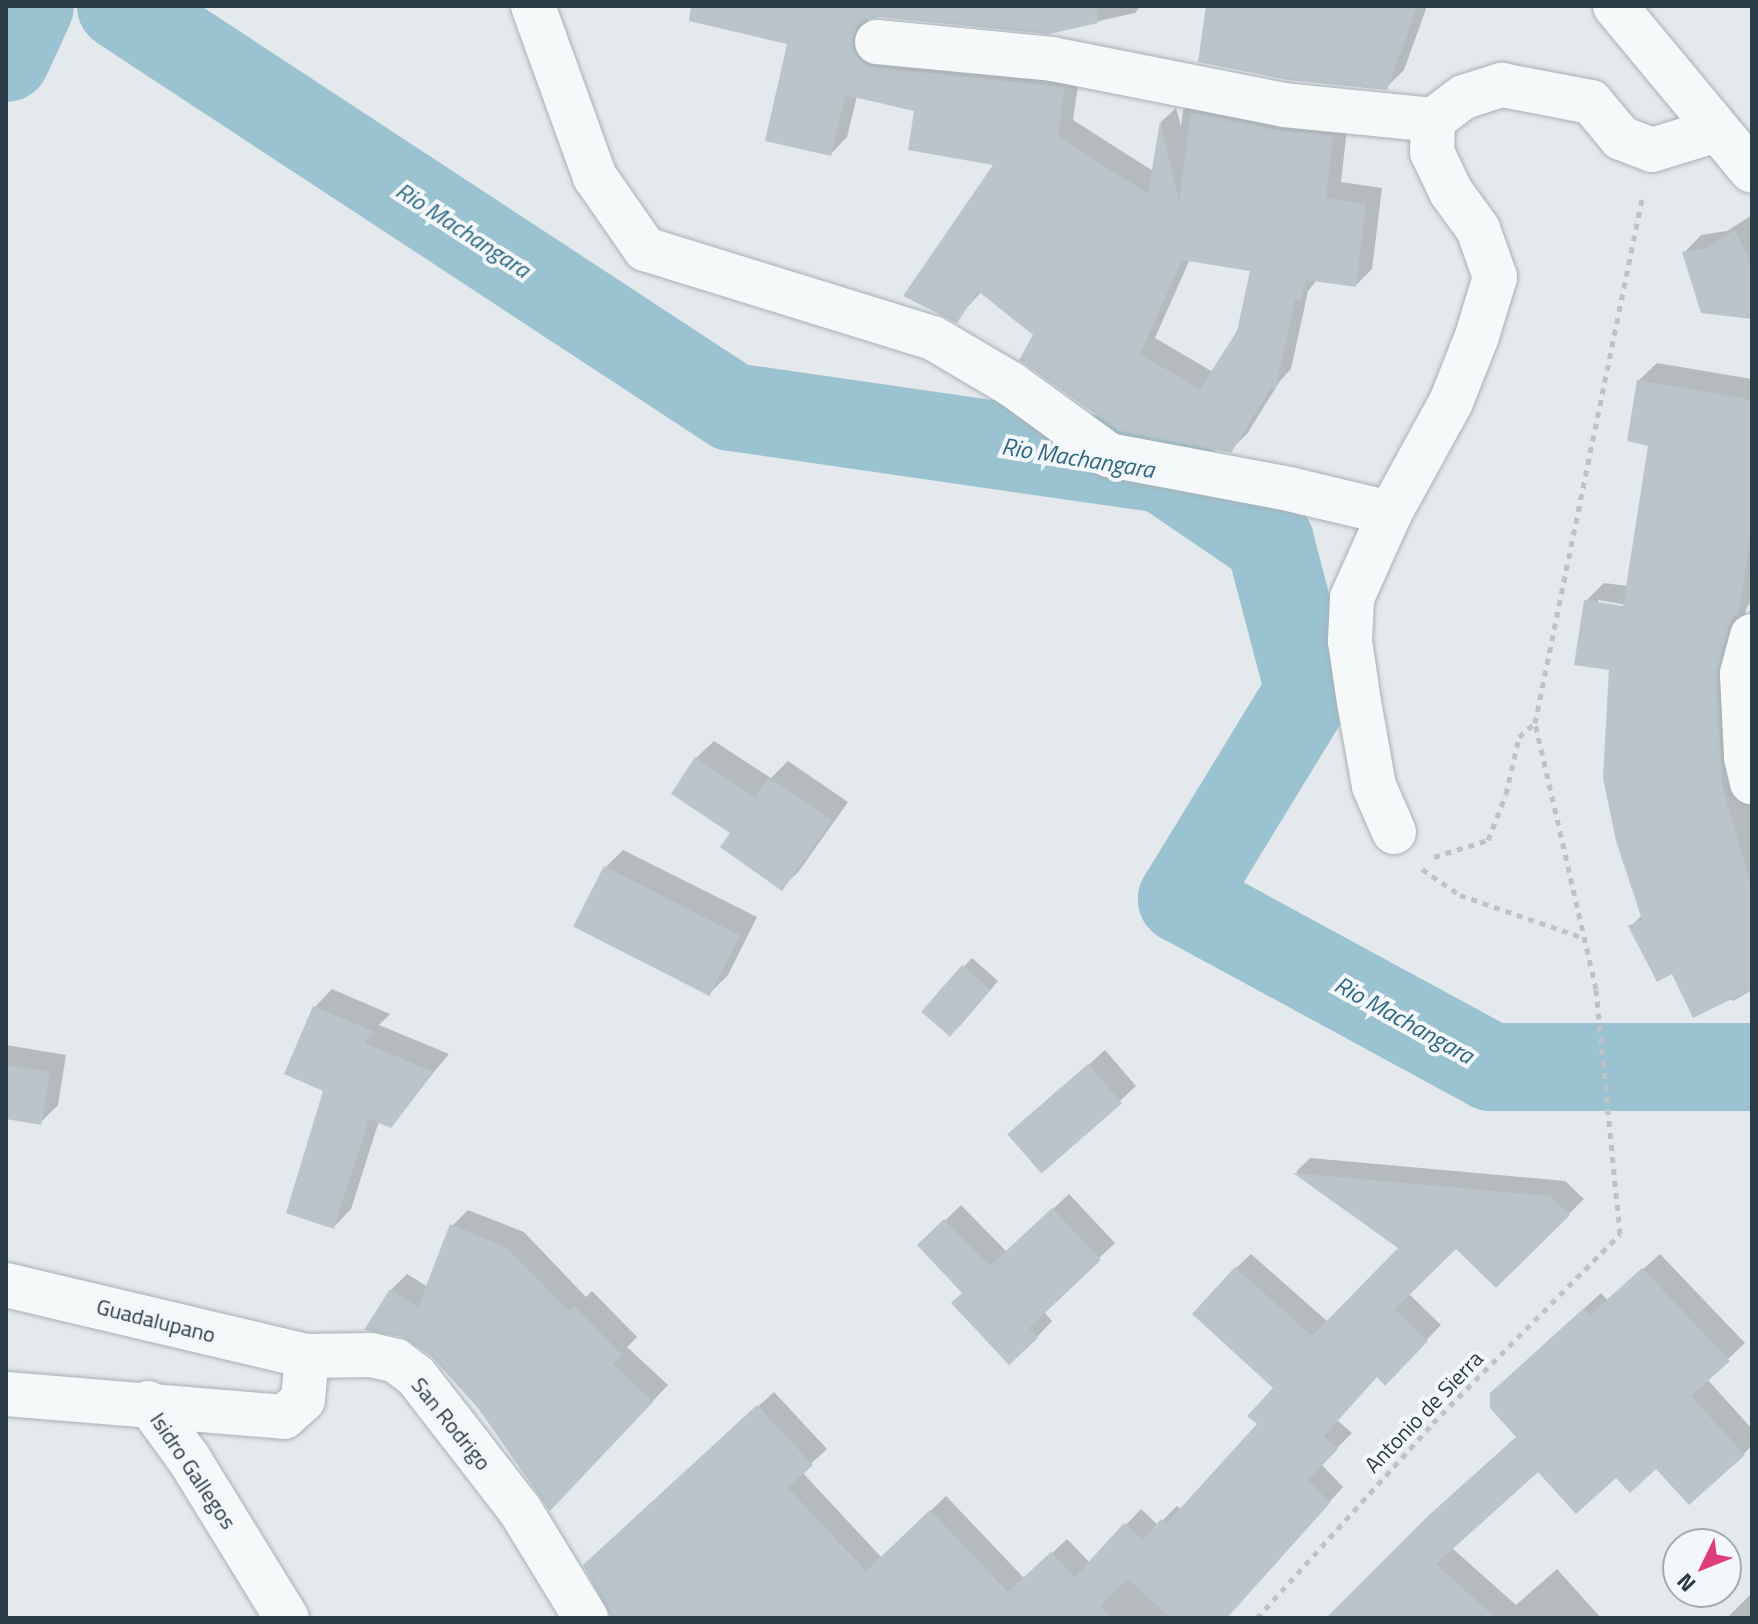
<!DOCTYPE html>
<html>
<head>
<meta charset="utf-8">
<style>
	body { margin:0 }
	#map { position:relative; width:1758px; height:1624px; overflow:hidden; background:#e3e9ec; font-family:"Titillium Web",sans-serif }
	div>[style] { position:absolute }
	.shadow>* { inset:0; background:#0003 }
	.river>* { height:88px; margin:-44px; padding:0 44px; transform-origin:44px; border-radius:44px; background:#9ac2d0 }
	.building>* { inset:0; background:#b9c4cb; transform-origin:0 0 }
	.path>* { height:5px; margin-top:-2.5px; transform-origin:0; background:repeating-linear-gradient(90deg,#bcc4c8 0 6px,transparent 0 12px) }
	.roads { filter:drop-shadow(0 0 2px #a7b1b7) drop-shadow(0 0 2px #a7b1b7) }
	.street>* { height:44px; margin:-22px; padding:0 22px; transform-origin:22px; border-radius:22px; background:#f6f9fa }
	span { translate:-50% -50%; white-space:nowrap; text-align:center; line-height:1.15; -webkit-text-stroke:8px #f3f7f9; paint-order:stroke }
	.street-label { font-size:22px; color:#283b47 }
	.water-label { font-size:24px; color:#2d6780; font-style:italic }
	.frame { position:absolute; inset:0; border:8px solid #283b47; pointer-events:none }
	.north { position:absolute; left:1662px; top:1528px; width:80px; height:80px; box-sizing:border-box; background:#f3f7f9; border:2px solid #a2acb2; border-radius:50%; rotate:227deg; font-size:22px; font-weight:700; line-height:32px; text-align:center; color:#283b47 }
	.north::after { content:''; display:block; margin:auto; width:28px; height:36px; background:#de3c7d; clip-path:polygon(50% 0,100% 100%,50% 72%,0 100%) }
</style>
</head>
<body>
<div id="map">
	<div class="shadow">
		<i style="clip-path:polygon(evenodd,707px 6px,1141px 6px,1135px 13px,1049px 32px,879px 15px,869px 17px,867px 23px,1080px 71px,1073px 120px,1153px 171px,1161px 122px,1176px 108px,1181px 126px,1183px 111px,1199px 95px,1348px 119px,1341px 182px,1382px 188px,1372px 269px,1356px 285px,1317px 280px,1308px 291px,1291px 369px,1280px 381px,1247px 434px,1230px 450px,1036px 334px,982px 291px,956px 320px,996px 163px,916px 109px,857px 96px,847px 137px,831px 154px,789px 43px,707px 6px,1190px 259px,1253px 270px,1239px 331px,1213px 372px,1155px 338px,1190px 259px)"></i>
		<i style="clip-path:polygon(1208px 6px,1427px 6px,1404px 70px,1386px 88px)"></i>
		<i style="clip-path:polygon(1752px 215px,1752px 317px,1684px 253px,1701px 235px,1727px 231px)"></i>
		<i style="clip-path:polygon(evenodd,1657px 363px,1752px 379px,1752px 599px,1746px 609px,1735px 655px,1739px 765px,1752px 810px,1752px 990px,1733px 1001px,1673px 972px,1631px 926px,1642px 915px,1611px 669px,1586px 601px,1604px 583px,1628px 586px,1650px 444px,1638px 381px,1657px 363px,1598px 600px,1633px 606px,1632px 610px,1598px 605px,1598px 600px)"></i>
		<i style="clip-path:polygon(714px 741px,771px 778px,788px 761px,848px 802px,799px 871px,782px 888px,733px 832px,696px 758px)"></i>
		<i style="clip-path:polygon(623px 850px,757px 917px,728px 975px,710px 993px,605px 868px)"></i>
		<i style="clip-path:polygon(972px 958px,998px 981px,959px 1027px,923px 1011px)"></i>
		<i style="clip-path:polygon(332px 989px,390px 1014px,379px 1025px,449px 1054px,390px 1125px,379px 1121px,351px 1209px,334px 1227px,325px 1090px,286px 1073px,315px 1007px)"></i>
		<i style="clip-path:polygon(6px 1045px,66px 1055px,58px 1105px,40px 1123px,6px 1117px)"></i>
		<i style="clip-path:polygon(1105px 1050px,1136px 1086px,1044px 1171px,1027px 1121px)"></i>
		<i style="clip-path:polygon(1310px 1158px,1565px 1181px,1584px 1199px,1496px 1286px,1456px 1247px,1408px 1293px,1441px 1325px,1385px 1383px,1378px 1375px,1337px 1420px,1352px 1433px,1321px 1464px,1343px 1487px,1225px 1618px,613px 1617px,600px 1550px,774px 1392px,827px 1449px,802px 1472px,882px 1558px,946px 1496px,1025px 1579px,1067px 1539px,1090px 1563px,1141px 1509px,1158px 1525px,1177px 1506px,1182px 1510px,1259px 1424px,1276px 1388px,1236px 1268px,1251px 1254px,1328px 1322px,1401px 1248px,1296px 1172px)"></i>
		<i style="clip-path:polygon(1069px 1194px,1115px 1243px,1043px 1311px,1052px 1321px,1037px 1337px,964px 1293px,920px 1245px,961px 1205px,1007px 1252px)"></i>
		<i style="clip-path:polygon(468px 1210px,524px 1232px,586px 1297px,592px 1291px,637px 1337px,627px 1347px,668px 1385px,566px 1492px,479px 1407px,391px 1290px,407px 1274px,428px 1287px,452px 1226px)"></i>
		<i style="clip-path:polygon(1660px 1254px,1745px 1343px,1707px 1379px,1752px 1429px,1752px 1445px,1744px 1454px,1616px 1475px,1538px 1470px,1452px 1548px,1516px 1605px,1557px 1569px,1601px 1618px,1328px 1618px,1518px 1436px,1509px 1377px,1601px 1293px,1608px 1301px)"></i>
		<i style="clip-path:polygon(1752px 1593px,1752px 1618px,1729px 1618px,1728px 1617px)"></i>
	</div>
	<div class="river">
		<i style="left:121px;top:6px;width:731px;rotate:33.28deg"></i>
		<i style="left:732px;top:407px;width:435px;rotate:8.2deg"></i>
		<i style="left:1163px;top:469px;width:130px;rotate:34.3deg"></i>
		<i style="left:1270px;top:542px;width:154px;rotate:75.3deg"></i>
		<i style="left:1309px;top:691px;width:244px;rotate:121.4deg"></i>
		<i style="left:1182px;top:899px;width:352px;rotate:28.5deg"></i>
		<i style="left:1491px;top:1067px;width:261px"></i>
		<i style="left:6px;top:58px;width:57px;rotate:-65.2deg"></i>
	</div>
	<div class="building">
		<i style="clip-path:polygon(evenodd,691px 6px,1096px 6px,1098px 23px,1049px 34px,879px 17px,866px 20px,857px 27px,852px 40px,855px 53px,862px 62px,875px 67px,1065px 87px,1058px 136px,1148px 194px,1160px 121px,1179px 200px,1191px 112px,1279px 130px,1333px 135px,1326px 198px,1366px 204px,1356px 287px,1306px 280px,1301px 301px,1295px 300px,1276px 388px,1271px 388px,1231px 453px,1119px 431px,1019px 360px,1033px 335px,978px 291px,957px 323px,903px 296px,993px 165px,908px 150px,914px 111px,845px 95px,831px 156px,765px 141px,787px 44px,689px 21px,691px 6px,1182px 260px,1250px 271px,1237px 331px,1200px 389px,1140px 354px,1182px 260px)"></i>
		<i style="clip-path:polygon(1206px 6px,1417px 6px,1387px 90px,1288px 80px,1198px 62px)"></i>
		<i style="clip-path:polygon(1735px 230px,1752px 265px,1752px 319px,1701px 313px,1682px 252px,1707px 248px)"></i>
		<i style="clip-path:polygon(1637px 380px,1752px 400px,1752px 529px,1738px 616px,1734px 615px,1728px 630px,1717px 675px,1722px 785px,1752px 888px,1752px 989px,1693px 1018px,1672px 974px,1657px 982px,1628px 926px,1642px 919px,1616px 841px,1603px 778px,1609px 670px,1574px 665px,1584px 600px,1623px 606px,1648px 446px,1627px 441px)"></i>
		<i style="clip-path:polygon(695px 757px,755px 797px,769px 777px,832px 820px,782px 891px,720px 847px,730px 833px,671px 794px)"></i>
		<i style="left:604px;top:866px;width:153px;height:68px;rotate:27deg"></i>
		<i style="left:962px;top:965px;width:38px;height:62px;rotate:41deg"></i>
		<i style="clip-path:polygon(313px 1006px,375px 1032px,364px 1043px,434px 1072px,391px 1128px,369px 1119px,334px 1229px,286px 1213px,323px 1091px,284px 1074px)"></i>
		<i style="left:1088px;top:1064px;width:52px;height:107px;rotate:49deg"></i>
		<i style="clip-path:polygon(6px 1065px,50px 1072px,41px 1125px,6px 1119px)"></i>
		<i style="clip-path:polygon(1293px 1173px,1550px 1196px,1570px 1215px,1496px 1288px,1456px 1249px,1395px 1309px,1428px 1341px,1385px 1386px,1377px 1377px,1324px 1436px,1338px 1449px,1308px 1480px,1330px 1503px,1227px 1618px,1170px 1618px,1128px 1579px,1100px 1605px,1113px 1618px,611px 1617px,583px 1565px,757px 1405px,813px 1465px,788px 1488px,866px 1571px,930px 1510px,1008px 1592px,1051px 1552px,1075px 1577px,1124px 1523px,1143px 1540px,1161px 1519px,1166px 1524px,1257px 1424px,1247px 1416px,1273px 1388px,1192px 1314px,1235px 1267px,1312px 1336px,1398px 1248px)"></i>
		<i style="clip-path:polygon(1052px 1208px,1101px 1260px,1029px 1328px,1038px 1338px,1009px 1365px,951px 1303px,962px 1293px,917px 1245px,944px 1219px,990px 1266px)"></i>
		<i style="clip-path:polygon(450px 1224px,507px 1248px,569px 1311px,574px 1306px,622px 1355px,613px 1364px,653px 1402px,550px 1511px,478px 1408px,431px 1356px,402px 1337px,364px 1330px,390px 1289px,418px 1307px)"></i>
		<i style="clip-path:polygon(1642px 1268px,1730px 1361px,1691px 1396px,1745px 1455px,1689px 1505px,1656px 1469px,1630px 1493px,1616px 1478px,1576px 1514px,1538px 1472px,1436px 1564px,1496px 1618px,1326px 1618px,1428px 1516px,1516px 1437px,1490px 1408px,1490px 1393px,1584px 1308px,1590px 1315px)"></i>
	</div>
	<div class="path">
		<i style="left:1434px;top:857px;width:57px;rotate:-17.5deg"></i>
		<i style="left:1488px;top:840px;width:49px;rotate:-68.6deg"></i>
		<i style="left:1506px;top:794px;width:58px;rotate:-77.2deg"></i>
		<i style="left:1519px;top:737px;width:21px;rotate:-41deg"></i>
		<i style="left:1422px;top:869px;width:46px;rotate:34.4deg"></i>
		<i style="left:1460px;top:895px;width:131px;rotate:19.1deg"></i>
		<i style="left:1257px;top:1618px;width:263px;rotate:-47.9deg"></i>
		<i style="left:1433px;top:1423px;width:266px;rotate:-45.3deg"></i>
		<i style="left:1620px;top:1234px;width:246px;rotate:-95.6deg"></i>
		<i style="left:1596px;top:989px;width:273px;rotate:-102.9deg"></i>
		<i style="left:1535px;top:723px;width:540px;rotate:-78.46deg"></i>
	</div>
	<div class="roads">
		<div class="street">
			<i style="left:533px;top:6px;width:182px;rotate:70.1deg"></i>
			<i style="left:595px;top:177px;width:88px;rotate:55.2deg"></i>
			<i style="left:645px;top:249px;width:301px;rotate:17.2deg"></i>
			<i style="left:933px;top:338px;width:91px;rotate:30.5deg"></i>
			<i style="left:1011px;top:384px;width:121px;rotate:35.9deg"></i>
			<i style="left:1109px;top:455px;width:183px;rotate:10.7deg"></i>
			<i style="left:1289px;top:489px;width:104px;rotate:13.4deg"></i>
			<i style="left:1615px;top:6px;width:214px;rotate:50.3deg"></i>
			<i style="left:877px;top:42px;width:176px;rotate:5.5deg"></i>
			<i style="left:1052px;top:59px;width:237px;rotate:11.2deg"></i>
			<i style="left:1284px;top:105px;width:150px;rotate:5.7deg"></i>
			<i style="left:1752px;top:636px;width:39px;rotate:105deg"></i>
			<i style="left:1742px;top:674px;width:83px;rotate:87.2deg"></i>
			<i style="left:1746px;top:757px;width:26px;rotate:77deg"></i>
			<i style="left:1394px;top:832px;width:50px;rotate:-113.5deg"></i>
			<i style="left:1374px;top:786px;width:85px;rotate:-100.1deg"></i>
			<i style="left:1359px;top:702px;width:62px;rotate:-98.4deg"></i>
			<i style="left:1350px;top:641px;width:43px;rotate:-87.3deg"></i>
			<i style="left:1352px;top:598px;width:93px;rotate:-65.9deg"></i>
			<i style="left:1390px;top:513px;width:127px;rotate:-61.2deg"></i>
			<i style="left:1451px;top:402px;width:71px;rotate:-68.5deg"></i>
			<i style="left:1477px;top:336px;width:62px;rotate:-73deg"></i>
			<i style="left:1495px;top:277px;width:51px;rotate:-109.5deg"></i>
			<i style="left:1478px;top:229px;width:46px;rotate:-126.1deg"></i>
			<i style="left:1451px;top:192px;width:44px;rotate:-115.4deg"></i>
			<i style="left:1432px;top:152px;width:32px;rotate:-88deg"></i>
			<i style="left:1433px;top:120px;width:39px;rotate:-37deg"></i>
			<i style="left:1464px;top:97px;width:40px;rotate:-18deg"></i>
			<i style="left:1502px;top:85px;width:91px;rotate:10.8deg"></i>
			<i style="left:1591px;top:102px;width:47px;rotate:50.2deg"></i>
			<i style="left:1621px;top:138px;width:33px;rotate:21deg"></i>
			<i style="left:1652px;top:150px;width:68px;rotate:-17.1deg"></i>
			<i style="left:6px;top:1285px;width:309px;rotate:13.3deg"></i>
			<i style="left:307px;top:1356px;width:64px;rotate:-0.9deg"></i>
			<i style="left:371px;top:1355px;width:26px;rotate:13deg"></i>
			<i style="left:396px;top:1361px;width:25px;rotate:37deg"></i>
			<i style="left:416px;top:1376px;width:170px;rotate:52.2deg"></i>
			<i style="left:520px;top:1510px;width:127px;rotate:58.6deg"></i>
			<i style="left:6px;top:1394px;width:279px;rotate:4.7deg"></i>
			<i style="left:284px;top:1417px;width:25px;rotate:-42deg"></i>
			<i style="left:303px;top:1400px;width:44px;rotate:-84.8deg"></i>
			<i style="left:148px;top:1403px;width:69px;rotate:53.8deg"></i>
			<i style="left:189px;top:1459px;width:187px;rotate:58.4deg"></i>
		</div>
	</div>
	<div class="street-label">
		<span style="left:156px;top:1321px;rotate:14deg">Guadalupano</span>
		<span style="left:1424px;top:1412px;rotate:-46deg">Antonio de Sierra</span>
		<span style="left:451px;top:1424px;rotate:51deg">San Rodrigo</span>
		<span style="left:193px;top:1471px;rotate:56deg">Isidro Gallegos</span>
	</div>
	<div class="water-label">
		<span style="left:463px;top:230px;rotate:33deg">Rio Machangara</span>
		<span style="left:1078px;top:458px;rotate:9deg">Rio Machangara</span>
		<span style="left:1404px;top:1020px;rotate:29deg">Rio Machangara</span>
	</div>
	<div class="frame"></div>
	<div class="north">N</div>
</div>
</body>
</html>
